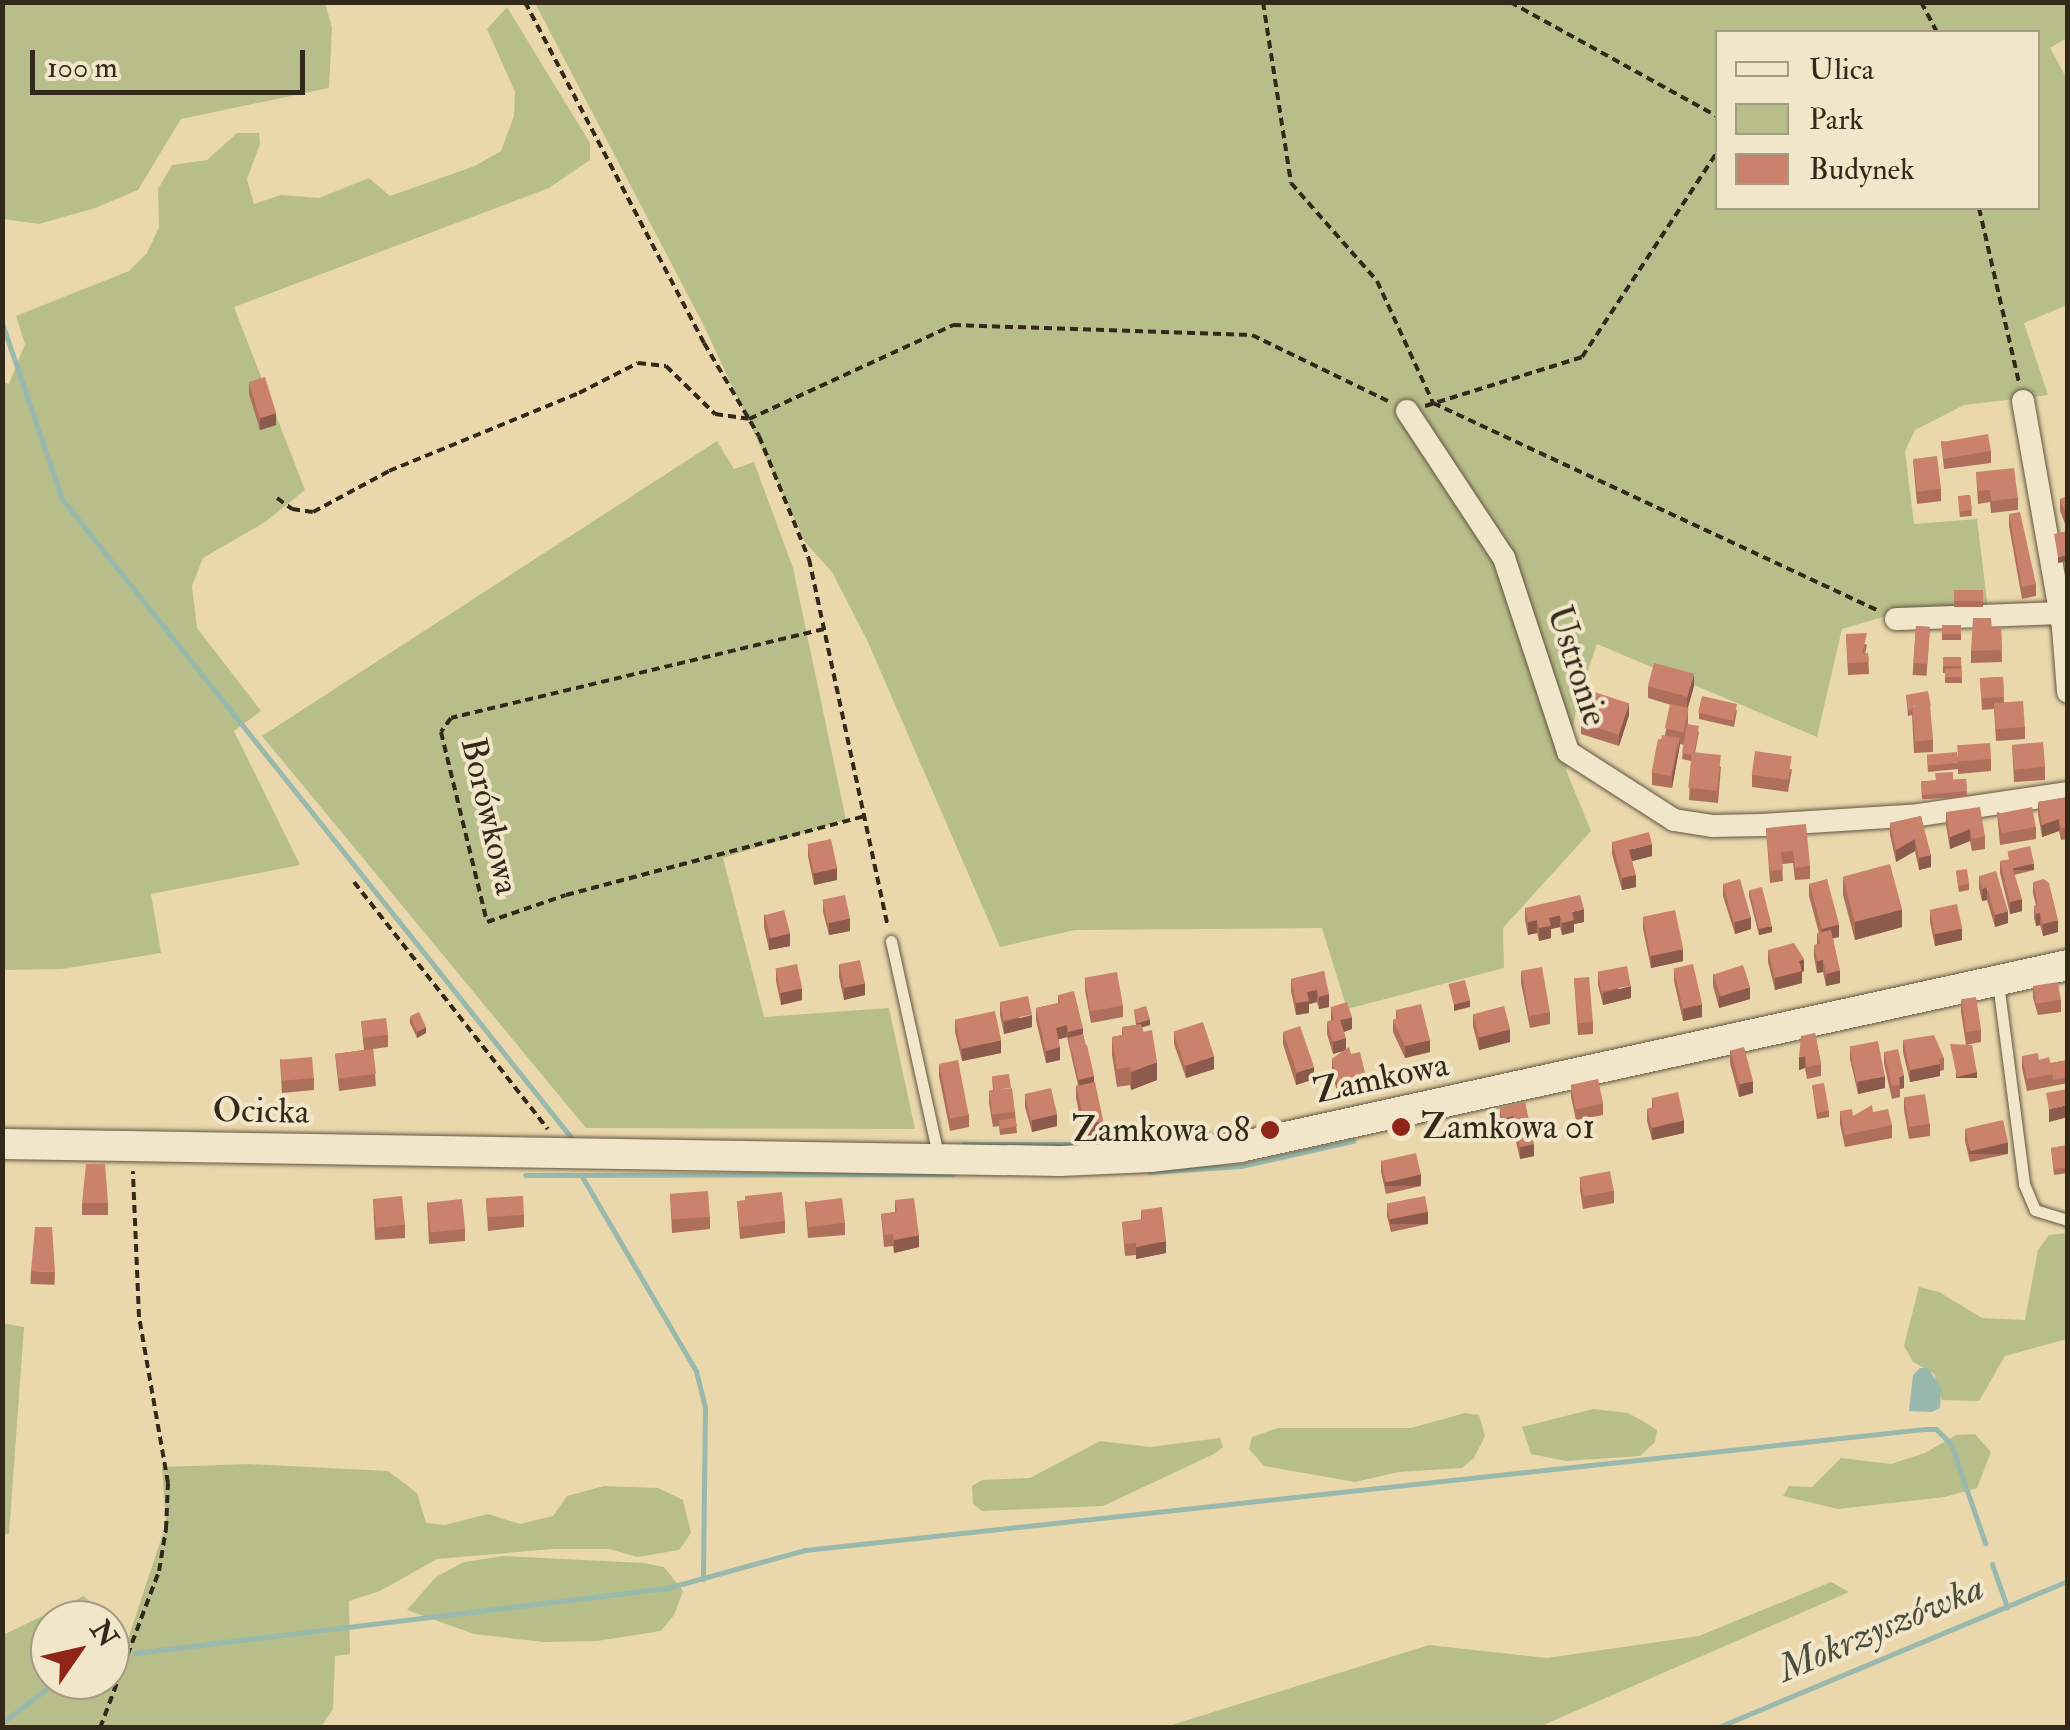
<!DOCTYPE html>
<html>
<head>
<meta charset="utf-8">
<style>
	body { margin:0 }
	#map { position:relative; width:2070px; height:1730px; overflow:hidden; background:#ead8ac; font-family:"IM FELL Double Pica",serif }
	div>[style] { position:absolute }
	.green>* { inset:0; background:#b8be89 }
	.water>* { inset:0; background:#98b9ac }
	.stream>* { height:5px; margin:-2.5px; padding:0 2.5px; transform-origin:2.5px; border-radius:2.5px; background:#98b9ac }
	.path>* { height:4px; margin-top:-2px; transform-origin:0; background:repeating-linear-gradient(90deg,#33291b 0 8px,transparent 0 13px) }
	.roads { filter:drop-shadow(0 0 2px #61553f) drop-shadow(0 0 2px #61553f) }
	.lane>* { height:11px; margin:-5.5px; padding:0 5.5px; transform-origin:5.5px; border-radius:5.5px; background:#f1e6c9 }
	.street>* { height:22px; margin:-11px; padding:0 11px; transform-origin:11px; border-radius:11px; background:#f1e6c9 }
	.secondary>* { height:30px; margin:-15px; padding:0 15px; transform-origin:15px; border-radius:15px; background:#f1e6c9 }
	.wall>* { inset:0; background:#ae705d; transform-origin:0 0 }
	.shaded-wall>* { inset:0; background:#8d5b4c; transform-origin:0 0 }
	.building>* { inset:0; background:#ca826c; transform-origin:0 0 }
	.dots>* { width:28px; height:28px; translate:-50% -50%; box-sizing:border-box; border:5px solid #f1e6c9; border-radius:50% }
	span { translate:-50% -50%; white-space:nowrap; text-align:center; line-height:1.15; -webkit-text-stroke:8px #f1e6c9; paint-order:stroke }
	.street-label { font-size:35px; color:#33291b }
	.poi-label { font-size:35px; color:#33291b }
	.left { translate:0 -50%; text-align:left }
	.right { translate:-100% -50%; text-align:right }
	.water-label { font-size:38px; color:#4c4d3f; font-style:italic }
	.frame { position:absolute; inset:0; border:5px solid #33291b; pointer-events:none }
	.legend { position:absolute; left:1715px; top:30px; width:325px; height:180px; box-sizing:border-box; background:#f1e6c9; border:2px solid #a59a83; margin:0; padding:12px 18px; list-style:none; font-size:30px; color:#33291b }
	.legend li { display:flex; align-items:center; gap:20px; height:50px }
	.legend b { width:50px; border:2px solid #a59a83 }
	.north { position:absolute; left:30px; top:1600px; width:100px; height:100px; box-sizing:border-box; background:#f1e6c9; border:2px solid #a59a83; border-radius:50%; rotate:56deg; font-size:28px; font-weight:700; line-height:40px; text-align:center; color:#33291b }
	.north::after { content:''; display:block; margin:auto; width:35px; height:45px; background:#8f2418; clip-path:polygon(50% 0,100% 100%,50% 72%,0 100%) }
	.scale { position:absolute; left:30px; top:50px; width:275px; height:45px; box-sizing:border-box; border:5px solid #33291b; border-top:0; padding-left:12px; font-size:30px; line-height:35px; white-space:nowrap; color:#33291b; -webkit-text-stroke:8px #f1e6c9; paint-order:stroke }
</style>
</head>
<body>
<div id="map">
	<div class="green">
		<i style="clip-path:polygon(3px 2px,325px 3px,332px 28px,329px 88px,181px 119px,138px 190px,95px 208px,39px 224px,3px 219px)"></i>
		<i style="clip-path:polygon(evenodd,535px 3px,2067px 3px,2067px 38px,2050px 48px,2067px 79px,2067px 305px,2024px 323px,2048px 395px,1964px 405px,1915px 430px,1905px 451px,1914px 524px,1977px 519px,1988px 609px,1893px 614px,1842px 629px,1817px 737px,1597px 644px,1578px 699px,1566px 770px,1591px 831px,1503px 928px,1504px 968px,1347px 1009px,1322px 928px,1075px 930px,1000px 947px,867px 640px,832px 572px,805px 542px,703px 324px,535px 3px,1718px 32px,2038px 32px,2038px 208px,1718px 208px,1718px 32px)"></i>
		<i style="clip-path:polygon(507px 7px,590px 143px,590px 160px,549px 188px,234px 307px,305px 490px,265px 522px,203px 558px,192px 586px,197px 628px,261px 711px,234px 731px,300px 865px,151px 894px,161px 953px,62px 969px,3px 970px,2px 382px,9px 384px,25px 344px,16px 316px,129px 271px,147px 253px,159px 227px,158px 189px,172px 165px,207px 160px,237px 133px,259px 133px,260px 144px,247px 179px,254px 204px,281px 195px,319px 198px,369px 178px,390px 196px,475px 166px,501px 151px,514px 116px,515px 92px,487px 29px)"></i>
		<i style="clip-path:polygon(717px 441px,734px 469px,754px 462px,793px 568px,846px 820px,723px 858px,764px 1017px,889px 1008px,915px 1129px,586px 1128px,262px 736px)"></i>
		<i style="clip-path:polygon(2067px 1233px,2067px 1339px,2005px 1356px,1979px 1401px,1942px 1400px,1934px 1374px,1913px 1362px,1904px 1346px,1919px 1287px,1939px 1292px,1982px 1318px,2025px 1320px,2038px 1250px,2049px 1235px)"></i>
		<i style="clip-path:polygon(2px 1323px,24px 1327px,9px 1534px,3px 1534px)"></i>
		<i style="clip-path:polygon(1593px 1409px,1628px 1413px,1641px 1420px,1657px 1430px,1655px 1442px,1640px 1456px,1566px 1461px,1531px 1454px,1522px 1427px)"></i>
		<i style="clip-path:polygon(1465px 1413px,1479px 1415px,1485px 1436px,1474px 1458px,1462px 1468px,1399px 1472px,1355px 1482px,1264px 1466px,1249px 1449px,1252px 1437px,1278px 1428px,1411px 1428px)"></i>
		<i style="clip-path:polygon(1975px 1434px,1991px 1452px,1977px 1488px,1945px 1497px,1838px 1509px,1783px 1496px,1789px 1486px,1812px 1487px,1841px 1458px,1891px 1464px,1925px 1453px,1956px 1435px)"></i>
		<i style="clip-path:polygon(1220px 1438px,1223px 1447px,1214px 1454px,1103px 1506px,982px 1511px,973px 1504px,972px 1486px,982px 1480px,1030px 1478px,1100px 1441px,1150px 1447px)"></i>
		<i style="clip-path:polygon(248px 1464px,388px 1471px,417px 1493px,426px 1523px,445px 1525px,488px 1514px,520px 1524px,553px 1516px,567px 1496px,604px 1486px,658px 1488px,683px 1500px,691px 1533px,679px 1550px,638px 1557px,609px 1549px,552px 1549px,437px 1559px,380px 1591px,349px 1601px,350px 1654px,335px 1656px,333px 1709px,321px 1727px,3px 1727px,3px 1635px,84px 1596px,108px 1620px,50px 1620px,50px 1680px,110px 1680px,110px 1622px,128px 1639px,166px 1524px,162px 1467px)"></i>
		<i style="clip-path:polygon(503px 1556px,644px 1563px,664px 1567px,683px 1591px,674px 1615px,661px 1631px,597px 1641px,544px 1642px,474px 1634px,407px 1610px,436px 1577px,464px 1562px)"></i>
		<i style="clip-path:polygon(1831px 1582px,1849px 1592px,1539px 1727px,1165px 1727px,1429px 1645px,1547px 1658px,1699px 1636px)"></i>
	</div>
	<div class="water">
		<i style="clip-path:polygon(1920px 1368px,1928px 1368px,1941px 1388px,1940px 1408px,1932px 1412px,1909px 1411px,1913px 1375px)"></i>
	</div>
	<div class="stream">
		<i style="left:2px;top:323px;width:186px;rotate:71.2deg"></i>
		<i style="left:62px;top:499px;width:821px;rotate:51.43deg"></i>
		<i style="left:963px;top:1144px;width:147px"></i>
		<i style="left:1149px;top:1172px;width:92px;rotate:-3.7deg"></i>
		<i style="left:1241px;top:1166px;width:115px;rotate:-12.6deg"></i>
		<i style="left:525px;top:1175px;width:428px;rotate:-0.1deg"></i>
		<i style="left:581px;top:1175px;width:227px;rotate:59.6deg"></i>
		<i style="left:696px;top:1371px;width:37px;rotate:76deg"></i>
		<i style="left:705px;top:1407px;width:172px;rotate:90.7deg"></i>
		<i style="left:1992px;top:1564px;width:46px;rotate:70.8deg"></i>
		<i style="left:135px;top:1653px;width:536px;rotate:-6.97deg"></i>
		<i style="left:667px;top:1588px;width:143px;rotate:-15.4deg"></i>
		<i style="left:805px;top:1550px;width:1127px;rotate:-6.17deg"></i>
		<i style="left:1925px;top:1429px;width:11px"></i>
		<i style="left:1936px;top:1429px;width:21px;rotate:45deg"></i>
		<i style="left:1951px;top:1444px;width:105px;rotate:71deg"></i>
		<i style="left:110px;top:1655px;width:10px;rotate:-6deg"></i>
		<i style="left:2px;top:1723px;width:71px;rotate:-37.5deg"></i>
		<i style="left:1716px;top:1728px;width:381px;rotate:-22.7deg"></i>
	</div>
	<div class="path">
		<i style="left:525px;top:2px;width:385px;rotate:62.3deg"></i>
		<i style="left:704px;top:343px;width:108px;rotate:59.4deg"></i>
		<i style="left:759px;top:436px;width:133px;rotate:67.9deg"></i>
		<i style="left:809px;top:559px;width:376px;rotate:77.9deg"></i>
		<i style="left:1263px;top:2px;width:183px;rotate:81.2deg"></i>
		<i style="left:1291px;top:183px;width:130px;rotate:48.7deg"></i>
		<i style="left:1377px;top:281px;width:134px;rotate:65.3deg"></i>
		<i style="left:1433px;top:403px;width:493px;rotate:25deg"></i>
		<i style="left:1510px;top:2px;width:238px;rotate:28.9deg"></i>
		<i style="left:1921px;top:2px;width:34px;rotate:62deg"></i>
		<i style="left:1979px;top:208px;width:179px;rotate:77.1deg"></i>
		<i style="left:1425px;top:406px;width:164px;rotate:-17.3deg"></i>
		<i style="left:1582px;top:357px;width:247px;rotate:-56.6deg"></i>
		<i style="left:277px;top:498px;width:19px;rotate:36deg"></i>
		<i style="left:292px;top:509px;width:21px;rotate:8deg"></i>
		<i style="left:313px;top:512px;width:86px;rotate:-28.3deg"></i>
		<i style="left:389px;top:471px;width:205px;rotate:-22.3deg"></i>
		<i style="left:579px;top:393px;width:66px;rotate:-27deg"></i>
		<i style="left:638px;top:363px;width:28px;rotate:6deg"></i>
		<i style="left:666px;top:366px;width:69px;rotate:44.4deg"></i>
		<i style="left:715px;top:414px;width:34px;rotate:8deg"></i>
		<i style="left:749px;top:419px;width:225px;rotate:-24.7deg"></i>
		<i style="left:953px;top:325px;width:299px;rotate:1.9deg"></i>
		<i style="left:1252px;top:335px;width:151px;rotate:25.9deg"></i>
		<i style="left:824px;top:629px;width:383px;rotate:166.6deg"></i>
		<i style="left:451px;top:718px;width:17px;rotate:126deg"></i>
		<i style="left:441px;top:732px;width:195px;rotate:76.4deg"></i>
		<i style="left:487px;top:922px;width:83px;rotate:-18.9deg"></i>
		<i style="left:566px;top:895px;width:308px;rotate:-14.8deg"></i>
		<i style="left:354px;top:882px;width:314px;rotate:51.9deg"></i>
		<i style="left:100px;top:1728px;width:168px;rotate:-69.4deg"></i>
		<i style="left:159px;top:1571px;width:43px;rotate:-80.5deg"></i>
		<i style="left:166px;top:1529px;width:46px;rotate:-87.5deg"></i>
		<i style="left:168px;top:1483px;width:169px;rotate:-99.9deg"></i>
		<i style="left:139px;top:1317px;width:146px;rotate:-92.4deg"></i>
	</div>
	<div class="roads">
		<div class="lane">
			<i style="left:891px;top:941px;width:219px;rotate:77.6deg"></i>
			<i style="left:1998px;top:983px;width:203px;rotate:82.6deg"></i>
			<i style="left:2024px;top:1184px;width:28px;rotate:67deg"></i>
			<i style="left:2035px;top:1210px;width:34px;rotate:17deg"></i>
		</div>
		<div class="street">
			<i style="left:2023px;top:401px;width:230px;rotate:80deg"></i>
			<i style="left:2063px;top:628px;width:64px;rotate:85.5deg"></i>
			<i style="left:1407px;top:411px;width:176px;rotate:56.6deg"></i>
			<i style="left:1504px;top:558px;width:204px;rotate:71.7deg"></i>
			<i style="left:1568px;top:752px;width:126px;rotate:32.7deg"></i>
			<i style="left:1674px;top:820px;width:38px;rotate:9deg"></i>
			<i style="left:1712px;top:826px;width:50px;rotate:-1.1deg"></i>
			<i style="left:1762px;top:825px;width:157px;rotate:-3.6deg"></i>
			<i style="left:1919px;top:815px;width:151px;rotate:-8.4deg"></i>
			<i style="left:1896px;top:619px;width:162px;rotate:-2.1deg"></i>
		</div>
		<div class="secondary">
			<i style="left:2px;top:1144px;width:1058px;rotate:0.92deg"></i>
			<i style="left:1060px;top:1161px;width:90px;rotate:-2.5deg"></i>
			<i style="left:1150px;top:1157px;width:91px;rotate:-6.3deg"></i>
			<i style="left:1240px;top:1147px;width:848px;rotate:-12.4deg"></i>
		</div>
	</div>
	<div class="wall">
		<i style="clip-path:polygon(249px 382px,276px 425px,260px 430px,249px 394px)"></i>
		<i style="clip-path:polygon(1941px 441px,1991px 451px,1991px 463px,1944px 469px)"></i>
		<i style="clip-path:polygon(1913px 460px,1941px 489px,1941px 501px,1917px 504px)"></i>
		<i style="clip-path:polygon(1976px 472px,2018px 498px,2018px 510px,1991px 513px,1990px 502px,1978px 504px)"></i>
		<i style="left:1970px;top:495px;width:21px;height:12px;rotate:85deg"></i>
		<i style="clip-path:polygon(2068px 496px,2068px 531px,2060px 511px,2060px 499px)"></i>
		<i style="clip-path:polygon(2009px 514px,2036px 584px,2036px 596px,2022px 599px,2009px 526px)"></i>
		<i style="left:1954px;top:590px;width:29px;height:17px"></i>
		<i style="left:1961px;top:625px;width:15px;height:19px;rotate:90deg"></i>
		<i style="left:1916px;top:626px;width:14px;height:49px;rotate:4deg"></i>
		<i style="clip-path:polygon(2001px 627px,2002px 662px,1971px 663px,1971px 651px,1992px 628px)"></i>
		<i style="clip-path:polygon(1846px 634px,1867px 645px,1865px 654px,1868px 653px,1869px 674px,1848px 675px)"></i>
		<i style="clip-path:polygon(1961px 657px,1962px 683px,1945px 683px,1945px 673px,1943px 673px,1943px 658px)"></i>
		<i style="clip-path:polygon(2003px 677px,2004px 702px,2025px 727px,2025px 739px,1996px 741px,1994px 709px,1982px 710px,1980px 678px)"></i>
		<i style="clip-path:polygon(1648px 686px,1694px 686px,1688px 708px,1688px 724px,1699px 732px,1695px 753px,1721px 767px,1718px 803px,1689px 800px,1691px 761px,1682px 759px,1684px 745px,1680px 744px,1672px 788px,1652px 785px,1652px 772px,1661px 740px,1665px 735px,1671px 705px,1648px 698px)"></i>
		<i style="clip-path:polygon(1906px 695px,1933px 740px,1933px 752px,1914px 753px,1912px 715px,1908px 716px)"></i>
		<i style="clip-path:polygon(1737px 710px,1734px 727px,1699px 719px,1699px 713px)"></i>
		<i style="clip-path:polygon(1629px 715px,1619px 746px,1581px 734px,1581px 722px)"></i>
		<i style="clip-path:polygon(2012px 745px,2045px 767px,2045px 780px,2014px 782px)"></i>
		<i style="clip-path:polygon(1927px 755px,1991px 759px,1991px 771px,1958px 774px,1958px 768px,1958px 769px,1928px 772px)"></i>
		<i style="clip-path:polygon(1792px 769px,1788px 792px,1752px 787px,1752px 775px)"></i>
		<i style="left:1966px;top:779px;width:18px;height:45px;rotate:87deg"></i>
		<i style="clip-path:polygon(2068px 797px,2068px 839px,2061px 840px,2059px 831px,2042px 837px,2038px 814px,2038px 802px)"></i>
		<i style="clip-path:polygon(1946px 812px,1985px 836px,1985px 849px,1972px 851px,1970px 841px,1950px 849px,1946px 825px)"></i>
		<i style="clip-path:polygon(1997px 812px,2036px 827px,2036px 839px,2000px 845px)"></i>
		<i style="clip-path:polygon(1921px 816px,1931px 867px,1919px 870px,1915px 851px,1896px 862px,1890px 835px,1890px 823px)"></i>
		<i style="clip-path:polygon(1766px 828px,1810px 866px,1810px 879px,1795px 880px,1793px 863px,1782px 864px,1783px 881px,1770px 883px)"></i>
		<i style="clip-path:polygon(1612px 842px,1652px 856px,1632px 861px,1636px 887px,1622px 890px,1612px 854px)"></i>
		<i style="clip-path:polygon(808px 844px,837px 880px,814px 885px,808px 856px)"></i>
		<i style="clip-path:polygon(2008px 852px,2034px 870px,2014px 875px,2022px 911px,2010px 914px,2000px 873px,2000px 861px,2009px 860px)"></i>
		<i style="clip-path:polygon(1956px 871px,1969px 884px,1969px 890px,1959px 892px)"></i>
		<i style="clip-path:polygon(1979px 876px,2008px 923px,1995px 927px,1987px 900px,1982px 901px,1979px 888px)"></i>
		<i style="clip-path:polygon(1843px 877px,1902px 927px,1855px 940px,1843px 895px)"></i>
		<i style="clip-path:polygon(2033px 882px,2058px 932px,2043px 936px,2040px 925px,2036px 926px,2034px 918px,2034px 906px,2036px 905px,2033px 894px)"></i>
		<i style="clip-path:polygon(1809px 883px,1839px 937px,1833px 938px,1840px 983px,1826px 986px,1823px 972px,1817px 973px,1814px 957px,1814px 945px,1817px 944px,1817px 933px,1819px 933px,1809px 896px)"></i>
		<i style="clip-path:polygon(1723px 884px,1751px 929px,1735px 934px,1723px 896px)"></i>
		<i style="clip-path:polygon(1749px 890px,1772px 932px,1759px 935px,1749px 896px)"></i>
		<i style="clip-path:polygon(823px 900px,850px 931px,829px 935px,823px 912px)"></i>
		<i style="clip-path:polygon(1525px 908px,1584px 922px,1574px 924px,1574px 932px,1562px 935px,1560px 927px,1551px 929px,1551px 938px,1539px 941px,1537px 933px,1528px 935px,1525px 920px)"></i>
		<i style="clip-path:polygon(1930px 910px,1962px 940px,1935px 946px,1930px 922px)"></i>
		<i style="clip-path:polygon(764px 914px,790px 946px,769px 950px,764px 927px)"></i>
		<i style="clip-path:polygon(1643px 917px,1683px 961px,1651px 968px,1643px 929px)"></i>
		<i style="clip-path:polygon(1768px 950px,1804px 971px,1802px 972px,1802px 983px,1775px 990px,1768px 962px)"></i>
		<i style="clip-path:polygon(839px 964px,865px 995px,844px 1000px,839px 977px)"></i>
		<i style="clip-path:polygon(776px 969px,802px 1000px,781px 1005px,776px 981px)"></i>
		<i style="clip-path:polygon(1674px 969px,1702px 1017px,1683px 1021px,1674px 981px)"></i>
		<i style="clip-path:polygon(1324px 971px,1329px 1007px,1319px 1009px,1317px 1002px,1309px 1004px,1309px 1013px,1296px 1015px,1291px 991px,1291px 979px)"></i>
		<i style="clip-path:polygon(1521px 971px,1550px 1012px,1550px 1024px,1530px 1028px,1521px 983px)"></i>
		<i style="clip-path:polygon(1598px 973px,1631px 998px,1603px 1005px,1598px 985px)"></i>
		<i style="clip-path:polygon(1713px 974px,1750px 999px,1719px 1008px,1713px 986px)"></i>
		<i style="clip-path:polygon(1085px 978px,1123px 1005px,1123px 1017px,1091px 1023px,1085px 990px)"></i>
		<i style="clip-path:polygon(1574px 978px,1593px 1022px,1593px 1034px,1578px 1035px)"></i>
		<i style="clip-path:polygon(2033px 986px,2061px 1000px,2061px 1012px,2038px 1015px,2033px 998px)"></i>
		<i style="clip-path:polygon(1058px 995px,1083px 1034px,1094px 1082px,1103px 1133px,1084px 1137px,1076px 1098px,1076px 1086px,1078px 1085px,1067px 1037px,1059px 1039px,1060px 1060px,1046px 1063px,1036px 1020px,1036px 1008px,1058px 1003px)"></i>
		<i style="clip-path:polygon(1961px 1000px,1981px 1030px,1981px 1042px,1966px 1045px,1961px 1012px)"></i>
		<i style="clip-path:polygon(1000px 1003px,1032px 1027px,1004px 1034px,1000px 1015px)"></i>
		<i style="clip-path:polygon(1331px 1007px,1352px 1029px,1344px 1032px,1346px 1049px,1351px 1054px,1366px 1089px,1338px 1096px,1332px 1071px,1332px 1059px,1343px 1051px,1333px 1054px,1327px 1034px,1327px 1022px,1331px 1020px)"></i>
		<i style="clip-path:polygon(1134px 1010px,1150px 1025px,1142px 1027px,1157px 1080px,1131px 1090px,1130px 1085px,1117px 1087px,1112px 1055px,1112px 1037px,1122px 1035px,1122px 1027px,1136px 1025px)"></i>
		<i style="clip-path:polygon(1396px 1010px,1430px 1052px,1405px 1058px,1393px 1032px,1393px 1020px,1396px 1019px)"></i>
		<i style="clip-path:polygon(1473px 1014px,1510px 1042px,1479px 1050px,1473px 1026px)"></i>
		<i style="clip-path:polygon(410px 1017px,426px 1033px,417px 1038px,410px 1023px)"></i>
		<i style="clip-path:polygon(955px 1020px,1001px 1053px,962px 1061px,955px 1032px)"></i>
		<i style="clip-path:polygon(361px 1021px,388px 1035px,388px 1047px,373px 1049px,376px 1086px,339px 1091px,335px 1054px,364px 1050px)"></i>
		<i style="clip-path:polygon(1174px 1032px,1214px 1069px,1186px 1078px,1174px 1044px)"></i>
		<i style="clip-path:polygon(1283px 1032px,1314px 1079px,1296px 1085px,1283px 1044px)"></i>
		<i style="clip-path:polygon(1815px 1033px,1821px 1064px,1821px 1076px,1807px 1079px,1805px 1068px,1799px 1070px)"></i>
		<i style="clip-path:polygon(1903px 1040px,1944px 1058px,1944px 1070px,1940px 1071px,1940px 1076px,1910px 1082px,1903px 1052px)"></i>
		<i style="clip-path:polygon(1850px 1047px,1885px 1088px,1858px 1094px,1850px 1059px)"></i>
		<i style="clip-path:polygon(1730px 1050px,1753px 1093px,1739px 1097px,1730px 1063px)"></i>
		<i style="clip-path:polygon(1884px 1052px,1904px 1088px,1900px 1089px,1900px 1097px,1892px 1099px,1884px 1064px)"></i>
		<i style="clip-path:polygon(2022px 1056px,2051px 1063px,2068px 1060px,2068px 1083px,2027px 1091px,2022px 1068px)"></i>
		<i style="clip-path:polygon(280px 1059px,314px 1078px,314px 1090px,282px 1093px)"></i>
		<i style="clip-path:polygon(939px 1064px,969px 1115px,969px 1127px,950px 1131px,939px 1076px)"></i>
		<i style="clip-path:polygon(992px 1077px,1015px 1112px,1017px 1133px,1000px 1135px,999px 1126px,993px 1127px,989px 1103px,989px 1091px,993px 1090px)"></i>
		<i style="clip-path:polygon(1571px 1085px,1603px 1103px,1603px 1115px,1576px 1120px,1571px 1097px)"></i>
		<i style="clip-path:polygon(1812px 1085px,1829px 1111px,1829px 1117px,1817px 1119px)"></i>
		<i style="clip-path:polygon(1025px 1094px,1057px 1126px,1032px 1132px,1025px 1107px)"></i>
		<i style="clip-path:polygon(1652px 1098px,1684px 1133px,1652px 1140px,1647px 1121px,1647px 1109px,1652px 1108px)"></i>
		<i style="clip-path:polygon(1904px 1098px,1930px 1124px,1930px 1136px,1909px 1139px,1904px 1110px)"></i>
		<i style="clip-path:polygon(1525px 1102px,1534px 1156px,1520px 1159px,1513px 1129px,1502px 1131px,1500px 1120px,1500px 1108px)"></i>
		<i style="clip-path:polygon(1840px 1111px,1853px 1116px,1873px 1112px,1892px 1125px,1892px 1138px,1845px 1147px,1840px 1124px)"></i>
		<i style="clip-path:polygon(1965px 1129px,2008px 1154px,1970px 1162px,1965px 1141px)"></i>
		<i style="clip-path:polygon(2068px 1145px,2068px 1173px,2054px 1175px,2051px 1148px)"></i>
		<i style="clip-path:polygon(1381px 1160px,1421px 1186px,1386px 1194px,1381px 1172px)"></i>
		<i style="clip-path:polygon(1580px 1177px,1614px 1191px,1614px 1203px,1583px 1209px,1580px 1190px)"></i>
		<i style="clip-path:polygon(670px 1194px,710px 1217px,710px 1229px,672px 1233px)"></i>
		<i style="clip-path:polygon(373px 1199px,405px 1225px,405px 1238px,375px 1240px)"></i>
		<i style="clip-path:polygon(486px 1199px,524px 1215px,524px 1227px,488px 1231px)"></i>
		<i style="clip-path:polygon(895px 1200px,919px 1247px,894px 1253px,893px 1246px,884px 1247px,881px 1214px,895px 1212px)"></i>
		<i style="clip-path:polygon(737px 1201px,785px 1221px,785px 1233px,740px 1239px)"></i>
		<i style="clip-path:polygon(805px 1201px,845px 1223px,845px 1235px,808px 1238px)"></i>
		<i style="clip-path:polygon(427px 1202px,465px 1229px,465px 1241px,429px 1244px)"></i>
		<i style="left:82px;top:1203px;width:26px;height:12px"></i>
		<i style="clip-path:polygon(1387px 1204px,1428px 1224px,1391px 1232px,1387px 1216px)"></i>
		<i style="clip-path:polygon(1141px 1210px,1166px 1253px,1136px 1259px,1136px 1255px,1125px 1256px,1122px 1222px,1141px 1220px)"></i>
		<i style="left:31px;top:1271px;width:24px;height:13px;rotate:2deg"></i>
	</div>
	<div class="shaded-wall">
		<i style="clip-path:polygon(276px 413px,276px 425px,260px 430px,260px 418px)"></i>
		<i style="clip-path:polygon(2068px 555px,2068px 561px,2058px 563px,2058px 557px)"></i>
		<i style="clip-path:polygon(1694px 674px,1694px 686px,1687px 709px,1687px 697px)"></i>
		<i style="clip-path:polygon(1629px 703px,1629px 715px,1619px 746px,1619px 734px)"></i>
		<i style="clip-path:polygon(1680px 738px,1680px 744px,1672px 788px,1672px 776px)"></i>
		<i style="clip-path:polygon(2059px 819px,2059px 831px,2042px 837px,2042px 825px)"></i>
		<i style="clip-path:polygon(1970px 829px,1970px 841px,1950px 849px,1950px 837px)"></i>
		<i style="clip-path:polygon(1915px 839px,1915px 851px,1896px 862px,1896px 850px)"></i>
		<i style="clip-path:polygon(1652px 844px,1652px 856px,1629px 862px,1629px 850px)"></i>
		<i style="clip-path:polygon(1931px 855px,1931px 867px,1919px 870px,1919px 858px)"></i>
		<i style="left:2034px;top:864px;width:6px;height:22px;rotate:90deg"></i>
		<i style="clip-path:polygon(837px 868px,837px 880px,814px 885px,814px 873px)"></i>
		<i style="clip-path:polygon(1636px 875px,1636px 887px,1622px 890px,1622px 878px)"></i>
		<i style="clip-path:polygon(1987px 887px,1987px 900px,1982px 901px,1982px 889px)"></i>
		<i style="clip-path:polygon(2022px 899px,2022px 911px,2010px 914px,2010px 902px)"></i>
		<i style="clip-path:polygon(1584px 909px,1584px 922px,1574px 924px,1574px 932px,1562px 935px,1562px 923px,1572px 912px)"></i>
		<i style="clip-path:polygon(1902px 909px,1902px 927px,1855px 940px,1855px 921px)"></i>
		<i style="clip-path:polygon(2008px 911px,2008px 923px,1995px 927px,1995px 915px)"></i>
		<i style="clip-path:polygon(2040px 913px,2040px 925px,2036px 926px,2036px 914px)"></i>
		<i style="clip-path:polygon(1560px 915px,1560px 927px,1551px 929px,1551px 938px,1539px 941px,1539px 928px,1549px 918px)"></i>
		<i style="clip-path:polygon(1751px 917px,1751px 929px,1735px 934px,1735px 922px)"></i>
		<i style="clip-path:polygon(850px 918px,850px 931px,829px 935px,829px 923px)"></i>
		<i style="clip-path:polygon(1537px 920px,1537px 933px,1528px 935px,1528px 922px)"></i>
		<i style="clip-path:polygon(2058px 920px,2058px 932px,2043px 936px,2043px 924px)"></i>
		<i style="clip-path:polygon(1839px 924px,1839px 937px,1822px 941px,1822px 929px)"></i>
		<i style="clip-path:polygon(1772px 926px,1772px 932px,1759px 935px,1759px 929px)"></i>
		<i style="clip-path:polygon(1962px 928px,1962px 940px,1935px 946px,1935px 934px)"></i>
		<i style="clip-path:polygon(790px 933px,790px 946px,769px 950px,769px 938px)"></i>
		<i style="clip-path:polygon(1683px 949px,1683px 961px,1651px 968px,1651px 955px)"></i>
		<i style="clip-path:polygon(1804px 959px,1804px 971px,1802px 972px,1802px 983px,1775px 990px,1775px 978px,1799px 961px)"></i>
		<i style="clip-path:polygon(1823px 960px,1823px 972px,1817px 973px,1817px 961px)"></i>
		<i style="clip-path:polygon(1840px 970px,1840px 983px,1826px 986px,1826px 974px)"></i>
		<i style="clip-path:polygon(865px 983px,865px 995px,844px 1000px,844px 988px)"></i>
		<i style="clip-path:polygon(1631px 986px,1631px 998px,1603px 1005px,1603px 993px)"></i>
		<i style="clip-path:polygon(1750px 987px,1750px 999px,1719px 1008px,1719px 996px)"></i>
		<i style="clip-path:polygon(802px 988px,802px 1000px,781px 1005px,781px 992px)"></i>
		<i style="clip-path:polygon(1317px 990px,1317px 1002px,1309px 1004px,1309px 1013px,1296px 1015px,1296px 1003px,1307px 992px)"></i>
		<i style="clip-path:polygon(1329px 994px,1329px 1007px,1319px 1009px,1319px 997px)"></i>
		<i style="clip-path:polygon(1470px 1000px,1470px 1007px,1454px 1011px,1454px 1004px)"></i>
		<i style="clip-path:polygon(1702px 1004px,1702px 1017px,1683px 1021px,1683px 1009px)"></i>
		<i style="clip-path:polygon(1032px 1015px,1032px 1027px,1004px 1034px,1004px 1022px)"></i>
		<i style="clip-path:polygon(1352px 1017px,1352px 1029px,1340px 1033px,1340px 1020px)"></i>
		<i style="clip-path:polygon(1150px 1019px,1150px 1025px,1137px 1029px,1137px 1022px)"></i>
		<i style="clip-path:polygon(1067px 1025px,1067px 1037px,1056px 1040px,1056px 1028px)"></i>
		<i style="clip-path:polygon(426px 1027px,426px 1033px,417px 1038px,417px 1032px)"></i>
		<i style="clip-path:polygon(1083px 1028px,1083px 1040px,1068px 1038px,1068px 1044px,1068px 1032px)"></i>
		<i style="clip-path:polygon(1510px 1029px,1510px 1042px,1479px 1050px,1479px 1037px)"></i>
		<i style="clip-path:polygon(1346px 1038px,1346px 1050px,1333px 1054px,1333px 1042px)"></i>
		<i style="clip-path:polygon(1001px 1040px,1001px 1053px,962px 1061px,962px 1049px)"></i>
		<i style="clip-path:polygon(1430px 1040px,1430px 1052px,1405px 1058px,1405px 1046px)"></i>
		<i style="clip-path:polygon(1060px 1047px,1060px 1060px,1046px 1063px,1046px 1051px)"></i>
		<i style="clip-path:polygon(1214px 1056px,1214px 1069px,1186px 1078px,1186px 1066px)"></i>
		<i style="clip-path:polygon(1805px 1056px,1805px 1068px,1799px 1070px,1799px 1057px)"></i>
		<i style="clip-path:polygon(1157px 1062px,1157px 1080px,1131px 1090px,1131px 1072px)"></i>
		<i style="clip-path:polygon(1940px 1064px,1940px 1076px,1910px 1082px,1910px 1070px)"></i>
		<i style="clip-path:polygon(1314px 1067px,1314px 1079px,1296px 1085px,1296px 1073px)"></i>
		<i style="left:1977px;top:1072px;width:6px;height:21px;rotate:90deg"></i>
		<i style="clip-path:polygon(1904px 1075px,1904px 1088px,1900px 1089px,1899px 1077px)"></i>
		<i style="clip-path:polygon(1094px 1076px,1094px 1089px,1079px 1092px,1079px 1080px)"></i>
		<i style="clip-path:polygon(1885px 1076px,1885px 1088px,1858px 1094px,1858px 1082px)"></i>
		<i style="clip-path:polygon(1366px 1077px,1366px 1089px,1338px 1096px,1338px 1084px)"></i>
		<i style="clip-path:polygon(1753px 1081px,1753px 1093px,1739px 1097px,1739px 1084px)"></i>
		<i style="clip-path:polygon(2068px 1105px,2068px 1117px,2049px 1122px,2049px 1109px)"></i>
		<i style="clip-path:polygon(1057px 1114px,1057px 1126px,1032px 1132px,1032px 1120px)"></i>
		<i style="clip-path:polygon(1513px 1116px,1513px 1129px,1502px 1131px,1502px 1119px)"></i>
		<i style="clip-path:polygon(1684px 1120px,1684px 1133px,1652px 1140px,1652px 1128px)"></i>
		<i style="clip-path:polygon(1103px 1121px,1103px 1133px,1084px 1137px,1084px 1125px)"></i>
		<i style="left:2008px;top:1142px;width:12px;height:39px;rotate:90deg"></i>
		<i style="clip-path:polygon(1534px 1144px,1534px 1156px,1520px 1159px,1520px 1147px)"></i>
		<i style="left:1421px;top:1174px;width:12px;height:36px;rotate:90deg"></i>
		<i style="left:1428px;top:1212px;width:12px;height:38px;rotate:90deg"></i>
		<i style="clip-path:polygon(919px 1235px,919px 1247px,894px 1253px,894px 1240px)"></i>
		<i style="clip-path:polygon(1166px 1241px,1166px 1253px,1136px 1259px,1136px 1247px)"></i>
	</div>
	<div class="building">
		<i style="left:265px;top:377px;width:38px;height:17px;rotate:73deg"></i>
		<i style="left:1988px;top:434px;width:17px;height:48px;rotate:80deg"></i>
		<i style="left:1937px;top:456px;width:33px;height:24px;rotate:83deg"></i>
		<i style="clip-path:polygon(2014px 468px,2018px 498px,1991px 501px,1990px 490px,1978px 491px,1976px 472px)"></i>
		<i style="left:1970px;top:495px;width:15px;height:12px;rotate:82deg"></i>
		<i style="clip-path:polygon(2068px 496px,2068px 519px,2060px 499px)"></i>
		<i style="clip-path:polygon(2020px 512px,2036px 584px,2022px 587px,2009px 514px)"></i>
		<i style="clip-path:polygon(2067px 531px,2068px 555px,2058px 557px,2054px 534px)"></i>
		<i style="left:1954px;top:590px;width:29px;height:11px"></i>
		<i style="clip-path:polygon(1973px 618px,1991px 618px,1992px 628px,2001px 627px,2002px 650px,1971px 651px)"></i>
		<i style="left:1961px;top:625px;width:9px;height:19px;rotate:90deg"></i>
		<i style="left:1916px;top:626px;width:14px;height:37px;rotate:4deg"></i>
		<i style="clip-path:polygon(1867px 633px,1862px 654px,1868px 653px,1869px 662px,1848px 663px,1846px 634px)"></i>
		<i style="left:1961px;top:657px;width:9px;height:18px;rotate:90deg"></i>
		<i style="left:1654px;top:663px;width:41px;height:24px;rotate:15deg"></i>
		<i style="clip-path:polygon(1961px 668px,1962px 677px,1945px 677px,1945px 669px)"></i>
		<i style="left:2003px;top:677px;width:20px;height:23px;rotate:87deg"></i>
		<i style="left:1591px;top:691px;width:40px;height:33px;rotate:18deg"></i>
		<i style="clip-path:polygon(1928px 691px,1931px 706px,1912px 706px,1912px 709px,1908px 710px,1906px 695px)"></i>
		<i style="left:1702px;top:696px;width:36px;height:17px;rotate:13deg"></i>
		<i style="left:2023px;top:701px;width:26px;height:29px;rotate:86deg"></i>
		<i style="left:1670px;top:704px;width:19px;height:25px;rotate:12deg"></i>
		<i style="left:1930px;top:705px;width:35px;height:18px;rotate:85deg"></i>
		<i style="clip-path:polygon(1687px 724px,1699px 726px,1694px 753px,1692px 752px,1692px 755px,1682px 753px)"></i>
		<i style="clip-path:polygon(1662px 735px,1680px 738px,1678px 749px,1678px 743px,1661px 740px)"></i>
		<i style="left:1658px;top:739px;width:20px;height:34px;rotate:11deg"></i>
		<i style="left:2043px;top:742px;width:25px;height:31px;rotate:85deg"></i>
		<i style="left:1990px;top:743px;width:16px;height:33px;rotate:86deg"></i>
		<i style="left:1755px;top:751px;width:37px;height:24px;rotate:8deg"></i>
		<i style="left:1692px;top:752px;width:29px;height:36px;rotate:6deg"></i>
		<i style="left:1957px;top:752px;width:11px;height:30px;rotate:85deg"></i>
		<i style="clip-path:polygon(1953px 772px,1953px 780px,1966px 779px,1967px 791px,1922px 795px,1921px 782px,1936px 780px,1935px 773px)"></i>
		<i style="clip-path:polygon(2068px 797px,2068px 827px,2061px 828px,2059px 819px,2042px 825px,2038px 802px)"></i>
		<i style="clip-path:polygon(1980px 807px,1985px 836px,1972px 839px,1970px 829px,1950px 837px,1946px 812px)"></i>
		<i style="left:2032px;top:807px;width:20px;height:35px;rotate:79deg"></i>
		<i style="clip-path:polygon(1921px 816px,1931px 855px,1919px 858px,1915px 839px,1896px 850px,1890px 823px)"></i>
		<i style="clip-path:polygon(1806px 824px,1810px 866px,1795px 868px,1793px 851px,1781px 852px,1783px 869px,1770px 871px,1766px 828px)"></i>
		<i style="clip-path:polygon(1649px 832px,1652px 844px,1629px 850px,1636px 875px,1622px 878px,1612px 842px)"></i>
		<i style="left:831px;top:839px;width:30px;height:24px;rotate:78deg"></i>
		<i style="left:2030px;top:846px;width:18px;height:23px;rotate:77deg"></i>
		<i style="clip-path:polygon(2010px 859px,2022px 899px,2010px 902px,2000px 861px)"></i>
		<i style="left:1890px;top:864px;width:47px;height:49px;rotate:75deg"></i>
		<i style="left:1967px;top:869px;width:15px;height:11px;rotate:82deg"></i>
		<i style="clip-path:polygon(1996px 871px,2008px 911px,1995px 915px,1987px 887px,1982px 889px,1979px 876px)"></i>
		<i style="left:1740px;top:879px;width:40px;height:18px;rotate:74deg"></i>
		<i style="left:1827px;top:879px;width:47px;height:18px;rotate:75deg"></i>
		<i style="clip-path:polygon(2044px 879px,2049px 883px,2058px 920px,2043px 924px,2040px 913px,2036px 914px,2034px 906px,2038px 905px,2033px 882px)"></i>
		<i style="left:1762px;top:887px;width:40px;height:13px;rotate:76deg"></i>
		<i style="left:845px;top:895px;width:24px;height:23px;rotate:78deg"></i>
		<i style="clip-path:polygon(1580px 895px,1584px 909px,1572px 912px,1574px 920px,1562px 923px,1560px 915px,1549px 918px,1551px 926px,1539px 928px,1537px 920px,1528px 922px,1525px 908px)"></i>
		<i style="left:1957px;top:904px;width:25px;height:28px;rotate:78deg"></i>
		<i style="left:784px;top:910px;width:24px;height:20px;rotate:75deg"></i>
		<i style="left:1675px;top:910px;width:40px;height:33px;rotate:78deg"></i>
		<i style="clip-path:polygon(1831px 930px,1840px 970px,1826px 974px,1823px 960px,1817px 961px,1814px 945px,1820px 944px,1817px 933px)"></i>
		<i style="clip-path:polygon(1794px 943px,1804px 959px,1799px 961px,1802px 971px,1775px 978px,1768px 950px)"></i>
		<i style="left:860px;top:960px;width:24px;height:21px;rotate:78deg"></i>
		<i style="left:797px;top:964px;width:25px;height:22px;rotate:78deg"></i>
		<i style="left:1693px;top:964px;width:41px;height:20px;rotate:77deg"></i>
		<i style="left:1743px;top:965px;width:23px;height:31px;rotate:72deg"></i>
		<i style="left:1627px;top:966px;width:20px;height:30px;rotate:79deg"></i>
		<i style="left:1542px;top:967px;width:46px;height:21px;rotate:80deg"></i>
		<i style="clip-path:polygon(1324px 971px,1329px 994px,1319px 997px,1317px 990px,1307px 992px,1309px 1001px,1296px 1003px,1291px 979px)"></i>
		<i style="left:1117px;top:972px;width:34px;height:33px;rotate:80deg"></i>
		<i style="left:1589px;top:977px;width:45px;height:15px;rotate:85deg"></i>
		<i style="left:1465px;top:980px;width:21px;height:17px;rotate:76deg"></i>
		<i style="left:2058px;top:982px;width:18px;height:25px;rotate:81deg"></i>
		<i style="clip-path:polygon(1074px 991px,1083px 1028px,1068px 1032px,1067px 1025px,1056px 1028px,1060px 1047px,1046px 1051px,1036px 1008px,1060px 1003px,1058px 995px)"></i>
		<i style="left:1028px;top:996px;width:19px;height:29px;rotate:78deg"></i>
		<i style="left:1976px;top:997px;width:33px;height:15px;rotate:81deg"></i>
		<i style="clip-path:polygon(1347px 1002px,1352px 1017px,1340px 1020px,1346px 1038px,1333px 1042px,1327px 1022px,1334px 1020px,1331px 1007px)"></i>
		<i style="clip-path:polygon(1421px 1004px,1430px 1040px,1405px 1046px,1393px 1020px,1398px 1018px,1396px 1010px)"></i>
		<i style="left:1146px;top:1006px;width:14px;height:13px;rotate:73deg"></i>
		<i style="left:1504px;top:1006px;width:24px;height:32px;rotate:75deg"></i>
		<i style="left:995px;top:1011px;width:30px;height:41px;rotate:78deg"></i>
		<i style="left:419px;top:1012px;width:17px;height:10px;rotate:65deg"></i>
		<i style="left:386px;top:1018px;width:17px;height:25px;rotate:83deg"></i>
		<i style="left:1203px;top:1022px;width:36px;height:31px;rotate:72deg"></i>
		<i style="clip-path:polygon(1141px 1024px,1143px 1032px,1152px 1030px,1157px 1062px,1131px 1072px,1130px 1067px,1117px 1069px,1112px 1037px,1123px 1035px,1122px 1027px)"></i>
		<i style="left:1300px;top:1026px;width:43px;height:18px;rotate:71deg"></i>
		<i style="clip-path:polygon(1815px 1033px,1821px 1064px,1807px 1067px,1805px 1056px,1799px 1057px,1801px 1036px)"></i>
		<i style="clip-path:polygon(1083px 1034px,1086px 1046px,1072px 1049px,1072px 1055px,1068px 1038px)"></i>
		<i style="clip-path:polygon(1934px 1035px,1944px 1058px,1939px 1059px,1940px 1064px,1910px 1070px,1903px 1040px)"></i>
		<i style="left:1878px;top:1041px;width:36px;height:29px;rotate:79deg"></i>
		<i style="clip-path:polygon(1950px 1044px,1972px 1045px,1977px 1072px,1957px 1077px)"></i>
		<i style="left:1087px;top:1045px;width:32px;height:16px;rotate:77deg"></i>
		<i style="clip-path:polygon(1349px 1047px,1351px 1054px,1360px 1052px,1366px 1077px,1338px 1084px,1332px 1059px)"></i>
		<i style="left:1744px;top:1047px;width:35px;height:14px;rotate:75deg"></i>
		<i style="left:373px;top:1049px;width:25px;height:38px;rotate:83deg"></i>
		<i style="clip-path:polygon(1898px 1049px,1904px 1075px,1899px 1077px,1900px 1085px,1892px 1086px,1884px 1052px)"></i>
		<i style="clip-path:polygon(2038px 1053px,2039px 1060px,2049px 1057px,2053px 1074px,2027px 1079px,2022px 1056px)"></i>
		<i style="left:312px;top:1057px;width:21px;height:32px;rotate:85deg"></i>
		<i style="left:958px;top:1060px;width:56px;height:19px;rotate:79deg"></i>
		<i style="clip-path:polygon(2068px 1060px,2068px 1077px,2053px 1080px,2051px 1063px)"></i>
		<i style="left:1009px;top:1074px;width:14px;height:17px;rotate:82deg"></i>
		<i style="left:1598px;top:1079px;width:25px;height:28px;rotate:78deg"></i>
		<i style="left:1095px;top:1082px;width:40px;height:19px;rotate:78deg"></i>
		<i style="left:1824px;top:1083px;width:28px;height:12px;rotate:80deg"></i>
		<i style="left:1012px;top:1088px;width:24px;height:23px;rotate:83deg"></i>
		<i style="left:1051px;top:1088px;width:27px;height:27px;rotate:77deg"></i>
		<i style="clip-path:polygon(2068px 1089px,2068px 1105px,2049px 1109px,2046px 1093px)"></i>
		<i style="clip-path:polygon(1678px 1092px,1684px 1120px,1652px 1128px,1647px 1109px,1654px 1107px,1652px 1098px)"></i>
		<i style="left:1925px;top:1094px;width:30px;height:21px;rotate:81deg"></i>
		<i style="clip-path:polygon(1525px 1102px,1534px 1144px,1520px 1147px,1513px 1116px,1502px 1119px,1500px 1108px)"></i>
		<i style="clip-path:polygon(1872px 1105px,1873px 1112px,1888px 1109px,1892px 1125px,1845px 1135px,1840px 1111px,1852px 1109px,1853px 1116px)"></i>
		<i style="clip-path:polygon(1015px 1118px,1017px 1126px,1000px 1129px,999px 1120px)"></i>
		<i style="left:2003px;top:1120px;width:23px;height:39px;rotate:77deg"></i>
		<i style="clip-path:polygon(2068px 1145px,2068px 1167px,2054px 1169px,2051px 1148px)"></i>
		<i style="left:1416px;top:1153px;width:22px;height:36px;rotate:77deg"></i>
		<i style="clip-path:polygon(86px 1164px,105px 1164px,108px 1203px,82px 1203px)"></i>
		<i style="left:1610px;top:1171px;width:20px;height:31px;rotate:79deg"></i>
		<i style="left:708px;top:1191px;width:26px;height:38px;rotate:86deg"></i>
		<i style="clip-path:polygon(782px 1192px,785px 1221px,740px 1227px,737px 1201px,745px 1200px,745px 1196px)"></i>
		<i style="left:402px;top:1196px;width:29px;height:29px;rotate:84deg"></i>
		<i style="left:523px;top:1196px;width:19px;height:37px;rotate:87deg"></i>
		<i style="left:1425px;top:1196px;width:16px;height:39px;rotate:79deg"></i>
		<i style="left:842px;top:1198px;width:25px;height:37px;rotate:83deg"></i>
		<i style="clip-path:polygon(914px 1198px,919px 1235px,894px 1240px,893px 1234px,884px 1235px,881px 1214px,897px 1212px,895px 1200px)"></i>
		<i style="left:462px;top:1199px;width:30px;height:35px;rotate:84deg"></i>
		<i style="clip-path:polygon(1162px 1207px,1166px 1241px,1136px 1247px,1136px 1243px,1125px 1244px,1122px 1222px,1142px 1219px,1141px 1210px)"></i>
		<i style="clip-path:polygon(35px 1227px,52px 1227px,55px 1272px,31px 1271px)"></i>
	</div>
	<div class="dots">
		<i style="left:1401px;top:1127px;background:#8f2418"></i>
		<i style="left:1270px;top:1130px;background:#8f2418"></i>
	</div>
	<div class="street-label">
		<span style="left:1577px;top:666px;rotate:72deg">Ustronie</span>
		<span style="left:490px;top:816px;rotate:77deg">Borówkowa</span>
		<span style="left:1381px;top:1078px;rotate:-12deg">Zamkowa</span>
		<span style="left:261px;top:1111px;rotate:1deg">Ocicka</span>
	</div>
	<div class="poi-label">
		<span class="left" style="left:1421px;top:1127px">Zamkowa 01</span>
		<span class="right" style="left:1250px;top:1130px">Zamkowa 08</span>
	</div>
	<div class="water-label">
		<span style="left:1881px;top:1629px;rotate:-23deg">Mokrzyszówka</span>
	</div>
	<div class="frame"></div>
	<ul class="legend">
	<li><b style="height:12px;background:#f1e6c9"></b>Ulica</li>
	<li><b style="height:28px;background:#b8be89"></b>Park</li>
	<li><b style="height:28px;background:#ca826c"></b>Budynek</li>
	</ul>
	<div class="north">N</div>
	<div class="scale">100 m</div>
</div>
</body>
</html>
